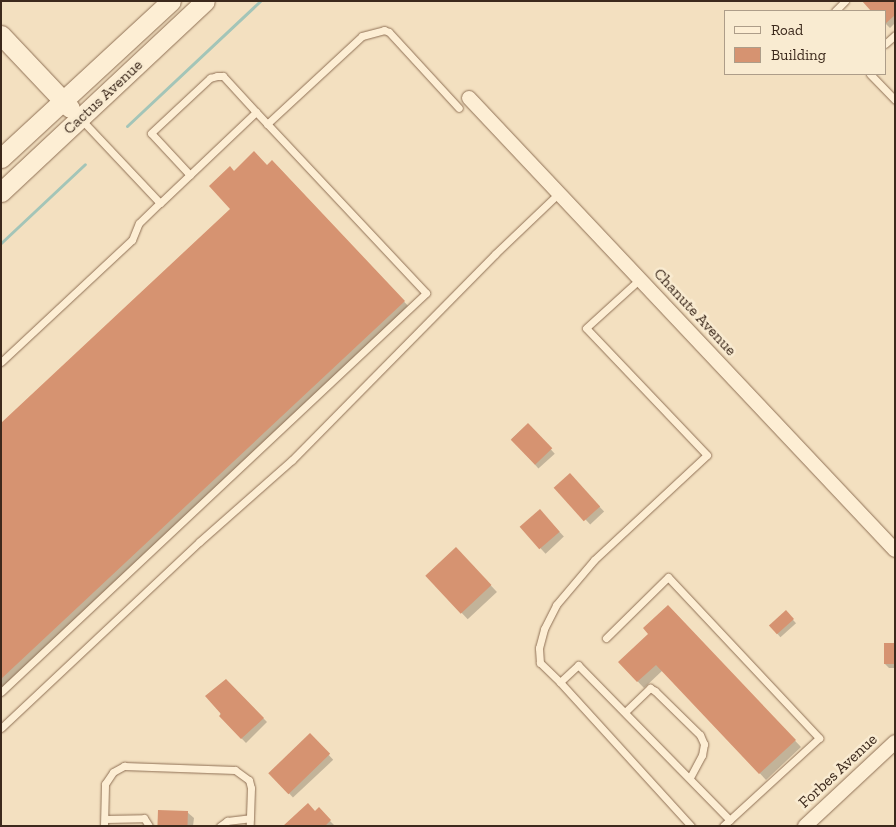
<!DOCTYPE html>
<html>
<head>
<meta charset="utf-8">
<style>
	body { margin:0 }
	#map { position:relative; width:896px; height:827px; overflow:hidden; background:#f3e0c0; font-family:"Zilla Slab",serif }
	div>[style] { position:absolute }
	.shadow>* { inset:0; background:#0003; transform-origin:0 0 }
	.stream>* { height:3px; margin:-1.5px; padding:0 1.5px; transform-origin:1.5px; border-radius:1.5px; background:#a3c5b8 }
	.building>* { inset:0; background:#d69371; transform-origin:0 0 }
	.roads { filter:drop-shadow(0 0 1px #8f7055) drop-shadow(0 0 1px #8f7055) }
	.lane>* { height:7px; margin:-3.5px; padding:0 3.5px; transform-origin:3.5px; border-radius:3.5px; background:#fdeed4 }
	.street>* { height:14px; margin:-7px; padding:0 7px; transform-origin:7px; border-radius:7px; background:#fdeed4 }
	.secondary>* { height:19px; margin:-9.5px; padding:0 9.5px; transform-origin:9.5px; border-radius:9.5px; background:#fdeed4 }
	span { translate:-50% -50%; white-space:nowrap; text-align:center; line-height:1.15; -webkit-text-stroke:5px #f9ebd1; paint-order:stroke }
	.street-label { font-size:16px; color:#3c291c }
	.frame { position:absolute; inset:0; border:2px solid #3c291c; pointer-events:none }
	.legend { position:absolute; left:724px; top:10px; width:162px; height:65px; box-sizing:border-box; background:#f9ebd1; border:1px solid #ad9d89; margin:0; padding:6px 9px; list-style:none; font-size:15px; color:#3c291c }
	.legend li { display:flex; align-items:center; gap:10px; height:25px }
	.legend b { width:25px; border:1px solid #ad9d89 }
</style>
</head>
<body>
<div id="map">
	<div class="shadow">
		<i style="clip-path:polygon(895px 1px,895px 23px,890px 28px,885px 23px,885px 11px,873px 11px,866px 4px)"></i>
		<i style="clip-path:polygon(267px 166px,279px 168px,410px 308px,1px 691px,1px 425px,232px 209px,234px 172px)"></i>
		<i style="left:528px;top:424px;width:40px;height:22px;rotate:48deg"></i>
		<i style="left:570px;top:475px;width:50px;height:19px;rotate:47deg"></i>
		<i style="left:540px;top:511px;width:35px;height:25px;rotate:47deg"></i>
		<i style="left:456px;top:548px;width:60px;height:40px;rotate:47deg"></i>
		<i style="clip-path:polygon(668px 606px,801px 747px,766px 780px,663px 670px,644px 688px,619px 662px,650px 634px)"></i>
		<i style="left:786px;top:612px;width:15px;height:21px;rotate:48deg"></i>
		<i style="clip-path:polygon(895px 644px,895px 668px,889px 668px,884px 663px)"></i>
		<i style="clip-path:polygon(226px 680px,267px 722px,246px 743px,220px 716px)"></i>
		<i style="left:310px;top:735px;width:34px;height:55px;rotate:47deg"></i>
		<i style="clip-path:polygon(318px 809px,335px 826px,285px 826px,315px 812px)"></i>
		<i style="clip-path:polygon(187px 812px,194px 818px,193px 826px,159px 826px)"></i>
	</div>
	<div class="stream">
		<i style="left:127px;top:126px;width:183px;rotate:-43.2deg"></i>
		<i style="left:1px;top:243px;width:115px;rotate:-43.2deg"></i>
	</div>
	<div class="building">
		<i style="clip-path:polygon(862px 1px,895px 1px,895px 15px,885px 24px,885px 11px,871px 11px)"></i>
		<i style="clip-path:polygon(254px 151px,267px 165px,272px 160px,405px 301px,1px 679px,1px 423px,230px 209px,209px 186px,230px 166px,234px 171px)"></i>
		<i style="left:528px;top:423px;width:35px;height:24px;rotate:46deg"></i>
		<i style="left:570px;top:473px;width:45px;height:22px;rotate:48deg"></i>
		<i style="left:540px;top:509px;width:30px;height:27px;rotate:49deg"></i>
		<i style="left:456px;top:547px;width:52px;height:42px;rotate:47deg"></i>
		<i style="clip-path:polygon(668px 605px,796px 740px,759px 774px,656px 665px,637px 682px,618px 662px,648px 634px,643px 628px)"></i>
		<i style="left:786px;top:610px;width:12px;height:23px;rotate:48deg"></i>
		<i style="left:884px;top:643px;width:11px;height:21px"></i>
		<i style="clip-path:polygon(226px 679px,264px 718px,241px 739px,219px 716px,221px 714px,205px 696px)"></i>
		<i style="left:310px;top:733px;width:29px;height:58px;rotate:46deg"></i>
		<i style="clip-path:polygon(308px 803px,315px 811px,319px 807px,331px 820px,325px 826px,283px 826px)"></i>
		<i style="left:158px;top:810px;width:30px;height:16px;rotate:2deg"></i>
	</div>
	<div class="roads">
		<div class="lane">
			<i style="left:835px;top:11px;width:14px;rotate:-45deg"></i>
			<i style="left:885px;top:44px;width:13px;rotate:-42deg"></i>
			<i style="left:870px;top:74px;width:36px;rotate:46deg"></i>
			<i style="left:267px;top:124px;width:129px;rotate:-42.8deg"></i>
			<i style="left:362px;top:36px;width:23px;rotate:-15deg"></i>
			<i style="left:384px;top:30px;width:5px;rotate:22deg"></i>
			<i style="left:389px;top:32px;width:103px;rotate:47.4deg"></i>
			<i style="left:190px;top:175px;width:57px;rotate:-132.9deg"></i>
			<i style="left:151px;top:133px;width:81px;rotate:-43deg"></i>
			<i style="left:210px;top:78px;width:7px;rotate:-16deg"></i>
			<i style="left:217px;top:76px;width:6px"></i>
			<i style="left:223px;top:76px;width:49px;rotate:47.5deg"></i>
			<i style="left:1px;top:362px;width:179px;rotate:-43deg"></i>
			<i style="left:132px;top:240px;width:18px;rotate:-68deg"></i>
			<i style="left:139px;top:223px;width:29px;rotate:-44deg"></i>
			<i style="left:606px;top:638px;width:87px;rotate:-44.5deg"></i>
			<i style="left:668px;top:577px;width:221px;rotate:46.8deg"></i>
			<i style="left:819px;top:738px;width:130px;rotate:137.5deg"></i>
			<i style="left:560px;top:682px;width:28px;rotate:-136deg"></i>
			<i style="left:540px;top:663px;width:15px;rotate:-94deg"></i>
			<i style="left:539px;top:648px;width:20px;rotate:-75deg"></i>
			<i style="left:544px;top:629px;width:27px;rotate:-63deg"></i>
			<i style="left:556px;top:605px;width:59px;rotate:-49.8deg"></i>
			<i style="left:594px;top:560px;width:154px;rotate:-42.9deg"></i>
			<i style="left:707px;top:455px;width:175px;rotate:-133.6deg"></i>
			<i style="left:586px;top:328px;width:73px;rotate:-42.2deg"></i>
			<i style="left:1px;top:692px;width:583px;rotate:-43.19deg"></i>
			<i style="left:426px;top:293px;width:248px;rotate:-133.2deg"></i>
			<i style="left:256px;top:112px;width:132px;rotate:136.5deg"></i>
			<i style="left:160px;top:203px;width:117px;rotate:-133.3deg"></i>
			<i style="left:625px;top:712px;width:35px;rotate:-44deg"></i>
			<i style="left:650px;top:688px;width:6px;rotate:31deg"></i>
			<i style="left:655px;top:691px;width:63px;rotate:44.4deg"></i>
			<i style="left:700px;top:735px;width:10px;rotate:66deg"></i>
			<i style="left:704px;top:744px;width:11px;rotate:100deg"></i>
			<i style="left:702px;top:755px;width:26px;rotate:118deg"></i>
			<i style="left:1px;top:728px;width:272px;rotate:-43.2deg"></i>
			<i style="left:199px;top:542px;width:124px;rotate:-41.4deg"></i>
			<i style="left:292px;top:460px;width:289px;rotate:-45.4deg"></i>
			<i style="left:495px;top:254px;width:88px;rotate:-43.6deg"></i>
			<i style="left:105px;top:819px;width:39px;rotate:-1deg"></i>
			<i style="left:144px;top:818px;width:9px;rotate:58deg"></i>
			<i style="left:104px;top:826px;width:42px;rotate:-88.6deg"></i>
			<i style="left:105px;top:784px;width:14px;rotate:-56deg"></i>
			<i style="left:113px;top:772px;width:13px;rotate:-29deg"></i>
			<i style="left:124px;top:766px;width:111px;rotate:2.1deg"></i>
			<i style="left:235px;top:770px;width:17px;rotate:36deg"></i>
			<i style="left:249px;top:780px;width:8px;rotate:76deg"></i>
			<i style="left:251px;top:788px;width:38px;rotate:92deg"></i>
			<i style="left:220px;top:826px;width:9px;rotate:-36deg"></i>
			<i style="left:227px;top:821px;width:23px;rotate:-7deg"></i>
			<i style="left:691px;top:826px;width:195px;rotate:-132.3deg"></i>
			<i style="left:560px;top:682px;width:25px;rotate:-43deg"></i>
			<i style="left:578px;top:665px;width:217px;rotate:45.6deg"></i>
		</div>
		<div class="street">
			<i style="left:469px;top:98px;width:621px;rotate:46.7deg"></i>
			<i style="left:805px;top:826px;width:123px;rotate:-43deg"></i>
		</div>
		<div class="secondary">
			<i style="left:1px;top:35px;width:100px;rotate:46.6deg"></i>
			<i style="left:1px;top:158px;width:231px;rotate:-42.7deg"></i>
			<i style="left:1px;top:192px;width:279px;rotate:-43.1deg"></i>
		</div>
	</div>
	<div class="street-label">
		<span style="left:103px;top:97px;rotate:-43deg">Cactus Avenue</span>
		<span style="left:695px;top:312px;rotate:47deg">Chanute Avenue</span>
		<span style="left:838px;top:771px;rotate:-43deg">Forbes Avenue</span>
	</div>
	<div class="frame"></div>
	<ul class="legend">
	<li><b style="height:6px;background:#fdeed4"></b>Road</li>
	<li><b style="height:14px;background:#d69371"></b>Building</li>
	</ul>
</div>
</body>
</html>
